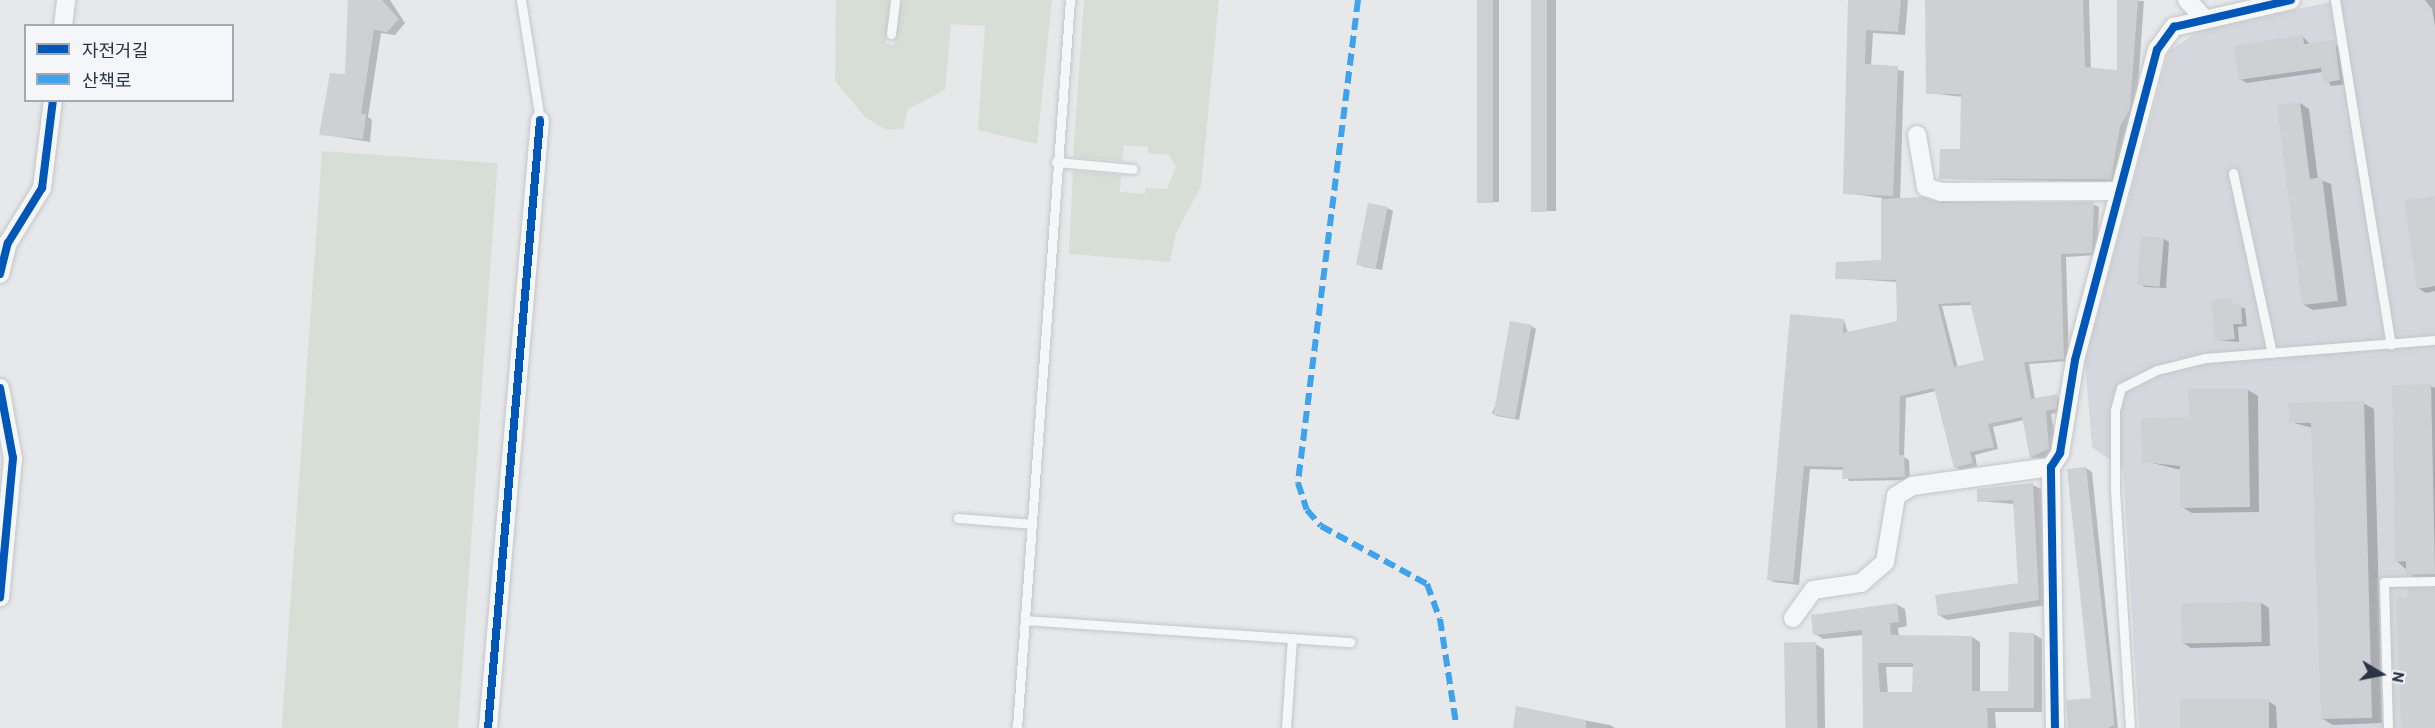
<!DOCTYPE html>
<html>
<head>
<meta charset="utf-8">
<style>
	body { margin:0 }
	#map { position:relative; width:2435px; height:728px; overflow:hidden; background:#e6e8ea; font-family:Barlow,"Noto Sans KR",sans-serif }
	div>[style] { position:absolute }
	.built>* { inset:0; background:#d4d7dd }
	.green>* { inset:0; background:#d6ded6; transform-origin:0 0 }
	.shadow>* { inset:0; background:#0003; transform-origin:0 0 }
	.building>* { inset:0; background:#ced0d3; transform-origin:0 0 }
	.roads { filter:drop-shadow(0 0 2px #c4c6c8) drop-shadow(0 0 2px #c4c6c8) }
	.service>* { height:9px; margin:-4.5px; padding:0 4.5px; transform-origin:4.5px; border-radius:4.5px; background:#f5f6f7 }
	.minor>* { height:18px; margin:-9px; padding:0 9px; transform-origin:9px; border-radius:9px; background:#f5f6f7 }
	.quiet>* { height:6px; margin-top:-3px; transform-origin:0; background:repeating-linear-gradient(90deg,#3ea3ec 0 12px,transparent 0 18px) }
	.cycleway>* { height:8px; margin:-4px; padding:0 4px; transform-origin:4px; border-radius:4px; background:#0057b8 }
	span { translate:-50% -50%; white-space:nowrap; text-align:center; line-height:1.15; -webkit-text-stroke:6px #f4f6f9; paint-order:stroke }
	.legend { position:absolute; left:24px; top:24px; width:210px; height:78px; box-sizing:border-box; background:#f4f6f9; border:2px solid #a4a8b1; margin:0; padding:8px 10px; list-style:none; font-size:18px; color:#2b3445 }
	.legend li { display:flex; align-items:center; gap:12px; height:30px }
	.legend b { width:30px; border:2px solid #a4a8b1 }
	.north { position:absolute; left:2351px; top:644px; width:60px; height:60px; -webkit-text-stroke:4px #f4f6f9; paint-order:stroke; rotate:100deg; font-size:16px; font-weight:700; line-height:24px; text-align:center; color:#2b3445 }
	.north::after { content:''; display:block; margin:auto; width:21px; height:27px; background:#2b3445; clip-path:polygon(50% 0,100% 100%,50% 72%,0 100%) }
</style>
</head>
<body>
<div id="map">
	<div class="built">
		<i style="clip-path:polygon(2339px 0,2435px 0,2435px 728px,2139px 728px,2123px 469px,2092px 447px,2085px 360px,2169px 51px,2199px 31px)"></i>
	</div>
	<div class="green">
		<i style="clip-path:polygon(836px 0,890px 0,886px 44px,894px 45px,899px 0,1052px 0,1037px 144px,978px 130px,985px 26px,951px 24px,945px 90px,908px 109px,903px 129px,887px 130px,865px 117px,835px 81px)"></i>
		<i style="clip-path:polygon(1084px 0,1219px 0,1201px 186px,1176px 233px,1170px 262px,1069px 254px,1073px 171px,1121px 175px,1120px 192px,1145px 194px,1145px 188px,1167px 189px,1176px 167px,1169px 155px,1148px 153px,1148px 147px,1124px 145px,1122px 161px,1073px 157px)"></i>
		<i style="left:322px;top:151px;width:176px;height:578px;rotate:4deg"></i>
	</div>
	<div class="shadow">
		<i style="clip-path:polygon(351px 0,390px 0,405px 23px,395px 35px,381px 33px,368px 117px,372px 120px,370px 142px,321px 134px,346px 76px)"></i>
		<i style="left:1478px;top:0;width:21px;height:202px"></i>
		<i style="left:1533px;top:0;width:23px;height:211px"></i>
		<i style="clip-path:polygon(evenodd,1850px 0,1908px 0,1905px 35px,1873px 33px,1871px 66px,1904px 71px,1900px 201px,2093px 204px,2099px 207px,2097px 255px,2066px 257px,2069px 361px,2029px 364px,2035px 399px,2063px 398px,2061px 412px,2051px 414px,2056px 442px,2050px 458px,2031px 458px,2024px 420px,1993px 427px,1998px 449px,1975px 455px,1977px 466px,1961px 470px,1955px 467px,1936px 391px,1906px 398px,1904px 457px,1909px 460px,1910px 480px,1849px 481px,1844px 470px,1810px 469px,1799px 585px,1774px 582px,1768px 579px,1844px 320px,1848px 333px,1899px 322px,1897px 282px,1836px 278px,1882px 262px,1882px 198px,1845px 193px,1850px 0,1972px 305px,1986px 361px,1958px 368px,1942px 306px,1972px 305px)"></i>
		<i style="clip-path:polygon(1927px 0,2089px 0,2091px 69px,2119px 72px,2119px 0,2144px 1px,2136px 113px,2118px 182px,1941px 179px,1961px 151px,1963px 97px,1928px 93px)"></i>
		<i style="clip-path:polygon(2425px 0,2435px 0,2435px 27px,2432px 9px)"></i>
		<i style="clip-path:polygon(2303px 37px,2311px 45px,2342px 46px,2347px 84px,2331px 86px,2323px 72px,2247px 83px,2240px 79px)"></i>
		<i style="clip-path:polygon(2300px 103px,2309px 109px,2318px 179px,2331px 184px,2347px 306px,2313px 310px,2304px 305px)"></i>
		<i style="clip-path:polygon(2435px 198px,2435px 291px,2426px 293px,2418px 288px)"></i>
		<i style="clip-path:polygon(1387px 208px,1393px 211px,1382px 270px,1364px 267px,1359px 264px)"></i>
		<i style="clip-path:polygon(2164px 239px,2169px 242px,2166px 288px,2145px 287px,2140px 284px)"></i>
		<i style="clip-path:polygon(2212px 302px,2245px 308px,2247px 326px,2238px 327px,2239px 342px,2216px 340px)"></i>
		<i style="clip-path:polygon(1531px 326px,1536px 329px,1519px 420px,1497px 416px,1492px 413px)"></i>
		<i style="clip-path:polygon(2431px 386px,2435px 388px,2435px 581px,2417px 580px,2397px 561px)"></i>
		<i style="clip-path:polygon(2248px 390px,2258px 396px,2259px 512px,2192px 513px,2182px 507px,2181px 470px,2144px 461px,2190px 419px)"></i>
		<i style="clip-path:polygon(2363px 403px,2374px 409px,2382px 723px,2333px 725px,2323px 719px,2313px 428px,2290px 422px)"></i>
		<i style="clip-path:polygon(2086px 468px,2092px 472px,2118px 728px,2071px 728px,2092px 699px)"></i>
		<i style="clip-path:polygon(2033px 485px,2041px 489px,2047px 605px,1947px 620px,1939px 615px,2019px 585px,2014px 504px,1979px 501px)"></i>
		<i style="clip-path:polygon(2261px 603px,2269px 608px,2270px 646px,2191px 648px,2183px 643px)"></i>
		<i style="clip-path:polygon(evenodd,1896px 604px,1905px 609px,1907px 626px,1898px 628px,1899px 637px,1972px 637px,1980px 642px,1980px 692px,2010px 692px,2034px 634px,2042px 639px,2042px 712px,1995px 712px,1996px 728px,1866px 728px,1864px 635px,1823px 639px,1815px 634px,1896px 604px,1886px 667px,1914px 667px,1914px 693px,1888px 694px,1886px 667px)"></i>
		<i style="clip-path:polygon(1815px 644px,1824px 649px,1825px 728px,1788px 728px)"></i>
		<i style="clip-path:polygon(2268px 701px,2276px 706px,2277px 728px,2182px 728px)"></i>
		<i style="clip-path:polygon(1518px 708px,1610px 725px,1615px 728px,1514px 728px)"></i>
	</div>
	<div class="building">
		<i style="clip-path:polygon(348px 0,382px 0,399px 19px,387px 32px,374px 30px,361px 114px,366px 114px,363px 139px,319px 135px,330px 73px,345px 74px)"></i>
		<i style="left:1477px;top:0;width:16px;height:203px"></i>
		<i style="left:1531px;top:0;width:16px;height:212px"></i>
		<i style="clip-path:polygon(1848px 0,1901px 0,1898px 32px,1866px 30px,1865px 64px,1898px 66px,1893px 196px,1843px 194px)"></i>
		<i style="clip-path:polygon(1925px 0,2083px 0,2085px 67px,2117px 70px,2117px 0,2138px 0,2130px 109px,2120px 127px,2111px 179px,1939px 179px,1940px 149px,1960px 149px,1961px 94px,1926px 94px)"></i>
		<i style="clip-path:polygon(2303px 35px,2304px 44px,2335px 40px,2340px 80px,2323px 83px,2321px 68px,2238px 80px,2234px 46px)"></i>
		<i style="clip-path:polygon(2300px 102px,2310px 179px,2322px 177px,2338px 301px,2302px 305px,2277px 105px)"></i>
		<i style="clip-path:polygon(2435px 196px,2435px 286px,2417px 289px,2404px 200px)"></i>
		<i style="clip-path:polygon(evenodd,1922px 197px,1941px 203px,2094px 202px,2092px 253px,2061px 254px,2064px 359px,2024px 362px,2031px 399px,2058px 394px,2056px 409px,2046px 411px,2049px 449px,2030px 458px,2022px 417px,1988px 424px,1994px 447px,1970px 452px,1973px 463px,1954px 468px,1934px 388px,1900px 396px,1899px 455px,1904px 455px,1905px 477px,1842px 479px,1843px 467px,1804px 466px,1793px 582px,1767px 580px,1790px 314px,1844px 319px,1843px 333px,1897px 321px,1896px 280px,1835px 279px,1836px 262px,1881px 260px,1881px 199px,1922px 197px,1970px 302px,1984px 360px,1954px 367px,1938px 304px,1970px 302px)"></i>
		<i style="left:1368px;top:203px;width:20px;height:63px;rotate:11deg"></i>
		<i style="left:2141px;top:236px;width:23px;height:49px;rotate:5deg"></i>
		<i style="clip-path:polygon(2231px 298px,2232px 304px,2241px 303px,2242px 324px,2233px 324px,2235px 339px,2215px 341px,2211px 300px)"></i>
		<i style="left:1510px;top:321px;width:22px;height:95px;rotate:10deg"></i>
		<i style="clip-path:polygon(2431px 384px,2435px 574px,2406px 575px,2406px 561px,2395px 562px,2392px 385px)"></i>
		<i style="clip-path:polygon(2188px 389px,2248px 389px,2250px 507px,2180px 508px,2180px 466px,2142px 462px,2141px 418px,2189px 417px)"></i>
		<i style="clip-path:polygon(2364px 401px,2372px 718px,2321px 719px,2311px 423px,2289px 423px,2288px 403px)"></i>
		<i style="clip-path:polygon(2086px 467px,2112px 696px,2114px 725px,2108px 728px,2068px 728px,2066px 700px,2091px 698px,2067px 469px)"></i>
		<i style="clip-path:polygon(2033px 483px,2039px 600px,1938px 616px,1935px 595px,2018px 583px,2013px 500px,1977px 502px,1977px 489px)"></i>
		<i style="clip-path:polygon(2407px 588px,2435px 588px,2435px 728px,2401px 728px,2396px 597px,2407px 597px)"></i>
		<i style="left:2261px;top:602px;width:40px;height:80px;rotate:89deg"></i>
		<i style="clip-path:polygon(evenodd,1897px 603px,1899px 622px,1890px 623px,1891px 635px,1972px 636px,1972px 691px,2008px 691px,2009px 632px,2034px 633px,2034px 708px,1987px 708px,1988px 728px,1863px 728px,1862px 630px,1813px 635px,1811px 615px,1897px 603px,1878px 663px,1913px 663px,1912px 692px,1880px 692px,1878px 663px)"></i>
		<i style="left:1816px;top:642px;width:86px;height:32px;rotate:89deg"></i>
		<i style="left:2269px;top:699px;width:29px;height:89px;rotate:90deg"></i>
		<i style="clip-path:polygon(1516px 706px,1586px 720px,1586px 728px,1513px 728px)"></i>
	</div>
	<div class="roads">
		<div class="service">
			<i style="left:521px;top:0;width:121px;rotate:81deg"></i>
			<i style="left:2335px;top:0;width:349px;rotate:80.8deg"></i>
			<i style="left:891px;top:34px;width:34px;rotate:-83deg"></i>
			<i style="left:1056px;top:162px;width:77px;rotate:5.2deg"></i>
			<i style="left:2233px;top:173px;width:184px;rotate:77.8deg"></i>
			<i style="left:958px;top:518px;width:74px;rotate:4.6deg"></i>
			<i style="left:1025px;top:620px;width:326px;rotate:3.9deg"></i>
			<i style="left:1017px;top:728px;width:730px;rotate:-85.84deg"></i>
			<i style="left:1286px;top:728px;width:90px;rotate:-86.2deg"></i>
			<i style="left:2130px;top:728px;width:237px;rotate:-93.6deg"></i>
			<i style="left:2115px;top:491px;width:81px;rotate:-90deg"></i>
			<i style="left:2115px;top:410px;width:23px;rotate:-75deg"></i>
			<i style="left:2121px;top:388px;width:40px;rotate:-26.6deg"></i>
			<i style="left:2157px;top:370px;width:49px;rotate:-14deg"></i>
			<i style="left:2205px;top:358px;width:231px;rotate:-4.5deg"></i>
			<i style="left:2388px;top:728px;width:146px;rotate:-91.6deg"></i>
			<i style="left:2384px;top:582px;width:51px;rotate:-1.1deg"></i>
		</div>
		<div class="minor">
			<i style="left:2187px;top:0;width:23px;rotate:47deg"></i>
			<i style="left:63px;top:26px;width:26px;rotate:-83deg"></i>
			<i style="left:1917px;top:135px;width:53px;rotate:80.2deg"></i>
			<i style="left:1926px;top:187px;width:16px;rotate:18deg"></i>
			<i style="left:1941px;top:192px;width:178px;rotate:-0.3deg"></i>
			<i style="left:0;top:274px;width:32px;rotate:-76deg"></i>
			<i style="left:8px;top:243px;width:65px;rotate:-58.3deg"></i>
			<i style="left:42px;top:188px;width:89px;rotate:-82.9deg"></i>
			<i style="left:0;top:388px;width:71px;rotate:79.5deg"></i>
			<i style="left:13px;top:458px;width:140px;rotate:95.3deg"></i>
			<i style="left:1793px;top:618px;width:34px;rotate:-54deg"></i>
			<i style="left:1813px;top:590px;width:49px;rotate:-8.3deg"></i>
			<i style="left:1861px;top:583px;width:32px;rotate:-41deg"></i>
			<i style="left:1885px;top:562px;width:67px;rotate:-80.5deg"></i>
			<i style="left:1896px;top:496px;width:19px;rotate:-32deg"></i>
			<i style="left:1912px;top:486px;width:140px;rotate:-7.8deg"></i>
			<i style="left:488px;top:728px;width:610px;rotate:-85.11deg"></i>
			<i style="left:2055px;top:728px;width:261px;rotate:-90.9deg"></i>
			<i style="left:2051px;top:467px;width:17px;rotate:-57deg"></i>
			<i style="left:2060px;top:453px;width:94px;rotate:-80.8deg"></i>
			<i style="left:2075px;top:360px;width:321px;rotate:-75.2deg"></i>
			<i style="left:2157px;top:50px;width:29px;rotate:-54deg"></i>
			<i style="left:2174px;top:27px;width:120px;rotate:-13deg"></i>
		</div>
	</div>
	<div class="quiet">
		<i style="left:1358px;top:0;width:487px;rotate:97.1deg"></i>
		<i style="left:1298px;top:483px;width:28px;rotate:72deg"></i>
		<i style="left:1307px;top:510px;width:21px;rotate:49deg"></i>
		<i style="left:1321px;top:526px;width:121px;rotate:28.7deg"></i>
		<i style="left:1427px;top:584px;width:37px;rotate:70deg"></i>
		<i style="left:1440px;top:619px;width:106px;rotate:81.3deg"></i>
	</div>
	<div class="cycleway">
		<i style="left:0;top:274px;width:32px;rotate:-76deg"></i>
		<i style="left:8px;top:243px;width:65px;rotate:-58.3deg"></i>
		<i style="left:42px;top:188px;width:89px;rotate:-82.9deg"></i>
		<i style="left:0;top:388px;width:71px;rotate:79.5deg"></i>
		<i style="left:13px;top:458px;width:140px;rotate:95.3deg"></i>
		<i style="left:488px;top:728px;width:610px;rotate:-85.11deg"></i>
		<i style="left:2055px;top:728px;width:261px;rotate:-90.9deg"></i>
		<i style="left:2051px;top:467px;width:17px;rotate:-57deg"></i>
		<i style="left:2060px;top:453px;width:94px;rotate:-80.8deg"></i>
		<i style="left:2075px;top:360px;width:321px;rotate:-75.2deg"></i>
		<i style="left:2157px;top:50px;width:29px;rotate:-54deg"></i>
		<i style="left:2174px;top:27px;width:120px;rotate:-13deg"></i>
	</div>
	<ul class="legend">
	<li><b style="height:8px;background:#0057b8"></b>자전거길</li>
	<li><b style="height:8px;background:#3ea3ec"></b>산책로</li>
	</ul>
	<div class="north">N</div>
</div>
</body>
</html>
